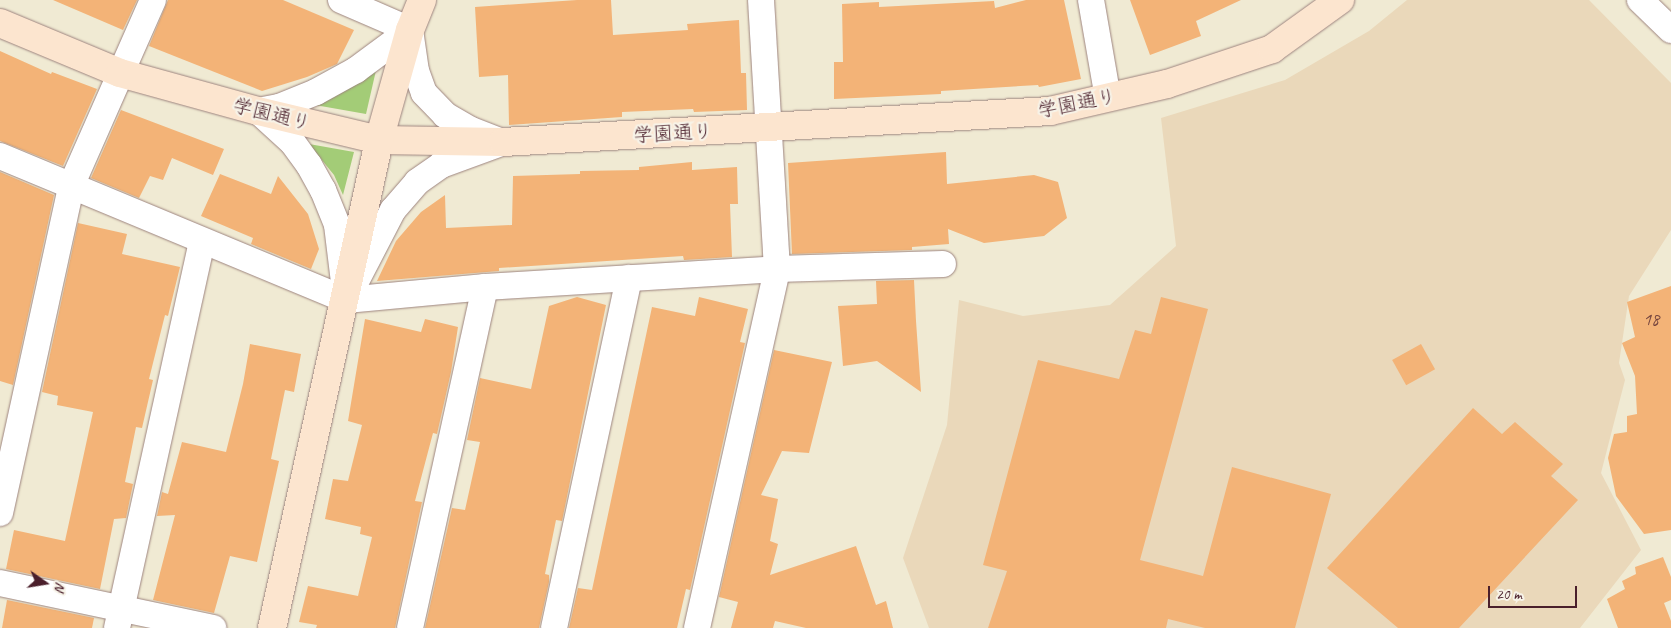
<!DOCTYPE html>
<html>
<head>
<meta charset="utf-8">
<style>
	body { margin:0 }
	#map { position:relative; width:1671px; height:628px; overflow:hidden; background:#f0ead3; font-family:Caveat,"Klee One",sans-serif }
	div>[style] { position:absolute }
	.built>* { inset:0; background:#ead8ba }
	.green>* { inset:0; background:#a3cc77 }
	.building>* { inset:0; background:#f3b377; transform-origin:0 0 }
	.roads { filter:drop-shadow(0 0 1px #9d847f) drop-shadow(0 0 1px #9d847f) }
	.street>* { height:26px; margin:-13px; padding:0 13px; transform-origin:13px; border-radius:13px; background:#fff }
	.secondary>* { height:28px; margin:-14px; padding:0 14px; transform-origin:14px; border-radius:14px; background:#fce5cf }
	span { translate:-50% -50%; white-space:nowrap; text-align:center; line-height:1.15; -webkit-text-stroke:4.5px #f7f3e8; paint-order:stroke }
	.number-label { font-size:18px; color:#74443e }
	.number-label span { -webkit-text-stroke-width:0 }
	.street-label { font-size:20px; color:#4a1f2b }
	.north { position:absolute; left:20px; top:558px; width:50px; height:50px; -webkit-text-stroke:4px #f7f3e8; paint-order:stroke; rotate:103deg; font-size:14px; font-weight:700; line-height:20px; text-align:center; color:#4a1f2b }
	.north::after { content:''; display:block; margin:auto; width:18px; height:22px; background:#4a1f2b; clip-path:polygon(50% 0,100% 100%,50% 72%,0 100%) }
	.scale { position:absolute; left:1488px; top:586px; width:89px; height:22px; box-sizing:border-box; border:2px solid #4a1f2b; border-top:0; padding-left:6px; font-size:15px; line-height:18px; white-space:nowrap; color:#4a1f2b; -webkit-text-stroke:4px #f7f3e8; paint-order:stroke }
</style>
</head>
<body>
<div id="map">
	<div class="built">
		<i style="clip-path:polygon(1407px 0,1589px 0,1671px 83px,1671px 230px,1629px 296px,1619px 363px,1625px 380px,1601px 473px,1641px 550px,1580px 628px,929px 628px,903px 558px,947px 425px,959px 300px,1023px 316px,1110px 305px,1176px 246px,1161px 118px,1285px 80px,1369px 31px)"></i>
	</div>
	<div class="green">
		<i style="clip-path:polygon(377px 66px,366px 114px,315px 105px)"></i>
		<i style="clip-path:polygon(309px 144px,354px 152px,343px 195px,334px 175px)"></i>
	</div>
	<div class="building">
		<i style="clip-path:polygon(53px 0,137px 0,123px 30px)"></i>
		<i style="clip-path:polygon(168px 0,283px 0,354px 30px,337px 64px,307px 77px,262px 91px,149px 46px)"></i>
		<i style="clip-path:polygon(577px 0,611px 0,613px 35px,688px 30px,687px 24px,739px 20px,741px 73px,746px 73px,747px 110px,694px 112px,693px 109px,622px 112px,622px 117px,509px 125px,508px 75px,479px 77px,475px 7px)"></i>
		<i style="clip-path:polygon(1026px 0,1064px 0,1081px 79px,1039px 87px,1038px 85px,941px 91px,941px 94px,834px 99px,834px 62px,843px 62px,842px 4px,879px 2px,879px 7px,994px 1px,995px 8px)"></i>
		<i style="clip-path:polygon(1130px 0,1241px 0,1196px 21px,1201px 36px,1150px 55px)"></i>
		<i style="clip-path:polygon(0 51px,51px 74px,52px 72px,97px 89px,63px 166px,0 141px)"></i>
		<i style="clip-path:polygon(121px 110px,224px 149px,213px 175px,172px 158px,163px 180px,150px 176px,139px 198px,91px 178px)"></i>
		<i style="clip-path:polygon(946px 152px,947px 184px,1034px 175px,1058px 182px,1067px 218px,1044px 236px,984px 243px,948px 229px,949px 244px,912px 247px,912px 250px,792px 254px,788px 163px)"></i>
		<i style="clip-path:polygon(692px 162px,692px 170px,737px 167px,738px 204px,730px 204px,732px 257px,684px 260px,683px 256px,499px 268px,499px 271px,377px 281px,396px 241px,421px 212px,445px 195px,446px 228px,512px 225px,513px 176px,580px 174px,580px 171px,639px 170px,639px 167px)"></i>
		<i style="clip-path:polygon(0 172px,54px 195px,13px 385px,0 381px)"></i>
		<i style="clip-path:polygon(220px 174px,271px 194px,278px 176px,308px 214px,319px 249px,311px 269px,251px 244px,253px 238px,201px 216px)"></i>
		<i style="clip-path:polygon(78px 223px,127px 234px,122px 254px,180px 267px,168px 316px,165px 315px,149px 379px,153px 380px,142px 428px,136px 427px,125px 482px,133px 484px,126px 518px,114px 519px,100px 589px,6px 569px,14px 530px,65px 541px,93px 412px,57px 405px,58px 396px,42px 392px)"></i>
		<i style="clip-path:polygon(914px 280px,916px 321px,921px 392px,877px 361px,843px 366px,838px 306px,877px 304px,876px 281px)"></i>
		<i style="clip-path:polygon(1671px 286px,1671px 530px,1644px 534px,1616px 496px,1608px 458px,1614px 434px,1627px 432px,1627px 416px,1637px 414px,1635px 376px,1622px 343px,1635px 337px,1627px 302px)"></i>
		<i style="clip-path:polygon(577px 297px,606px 305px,562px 521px,556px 520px,545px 574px,549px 575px,549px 582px,539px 628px,425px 628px,452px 508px,465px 510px,480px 442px,467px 440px,480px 378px,531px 389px,549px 306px)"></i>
		<i style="clip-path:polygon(699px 297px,748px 309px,740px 342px,745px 343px,690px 590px,686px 589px,677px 628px,569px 628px,578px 588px,592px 590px,652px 307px,695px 316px)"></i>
		<i style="clip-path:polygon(1161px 297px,1208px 309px,1140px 560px,1203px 576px,1232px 467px,1331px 494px,1295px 628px,1205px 628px,1168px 619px,1166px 628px,988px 628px,1007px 571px,983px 565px,1038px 360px,1119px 379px,1135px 330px,1151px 334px)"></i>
		<i style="clip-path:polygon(365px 319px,421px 332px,425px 319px,458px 327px,451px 372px,437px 434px,433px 433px,415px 501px,422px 502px,395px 628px,316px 628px,317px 625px,299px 622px,308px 586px,358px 596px,372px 537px,360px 534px,361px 527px,325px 519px,333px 479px,348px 481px,362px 425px,348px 421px)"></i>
		<i style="clip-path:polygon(250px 344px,301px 354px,294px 392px,285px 390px,271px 459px,279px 461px,257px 562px,230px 556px,214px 613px,153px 600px,175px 515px,157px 516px,162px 492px,168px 494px,182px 442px,226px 452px,243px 384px)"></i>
		<i style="left:1421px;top:344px;width:29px;height:33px;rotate:61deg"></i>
		<i style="clip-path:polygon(774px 350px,832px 362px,809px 453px,782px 451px,761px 495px,778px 499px,770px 541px,778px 544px,770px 575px,856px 546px,876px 605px,886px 601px,893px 628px,806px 628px,775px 621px,773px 628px,731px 628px,738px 602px,719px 597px)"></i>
		<i style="clip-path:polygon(1473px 408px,1502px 434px,1515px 422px,1563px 464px,1551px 476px,1578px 500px,1459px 628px,1398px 628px,1327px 568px)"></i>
		<i style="clip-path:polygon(1663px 557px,1671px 577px,1671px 600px,1664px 603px,1671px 621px,1671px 628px,1618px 628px,1607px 599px,1625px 589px,1622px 581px,1636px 574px,1635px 567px)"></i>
		<i style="clip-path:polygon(7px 600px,94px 618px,92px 628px,2px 628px)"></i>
	</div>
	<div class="roads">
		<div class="street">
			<i style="left:341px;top:0;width:75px;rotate:23.5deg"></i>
			<i style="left:1091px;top:0;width:99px;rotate:80.2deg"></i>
			<i style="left:1640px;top:0;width:43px;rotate:44.1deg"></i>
			<i style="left:410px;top:30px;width:41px;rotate:81.7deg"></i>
			<i style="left:416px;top:71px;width:23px;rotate:70deg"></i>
			<i style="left:424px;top:93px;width:30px;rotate:46deg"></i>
			<i style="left:445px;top:115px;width:30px;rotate:30deg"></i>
			<i style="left:471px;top:130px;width:31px;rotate:21deg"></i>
			<i style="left:258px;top:111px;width:47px;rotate:42.4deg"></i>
			<i style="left:293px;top:143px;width:27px;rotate:54deg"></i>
			<i style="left:309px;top:165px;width:29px;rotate:61deg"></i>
			<i style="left:323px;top:190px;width:38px;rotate:68deg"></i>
			<i style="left:337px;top:225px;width:57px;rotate:83deg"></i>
			<i style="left:258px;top:111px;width:21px;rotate:-11deg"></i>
			<i style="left:279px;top:107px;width:40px;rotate:-22deg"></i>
			<i style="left:316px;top:92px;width:46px;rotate:-28.8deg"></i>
			<i style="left:356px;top:70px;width:67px;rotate:-36.5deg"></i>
			<i style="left:0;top:156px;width:375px;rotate:22.6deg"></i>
			<i style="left:346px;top:300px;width:140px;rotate:-5.3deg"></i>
			<i style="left:485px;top:287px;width:293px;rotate:-3.5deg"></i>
			<i style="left:777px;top:269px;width:166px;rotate:-1.7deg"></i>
			<i style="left:352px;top:289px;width:89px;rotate:-62.6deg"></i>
			<i style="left:393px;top:210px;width:37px;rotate:-49deg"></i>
			<i style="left:417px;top:182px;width:29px;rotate:-35deg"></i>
			<i style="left:441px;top:165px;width:64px;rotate:-20.1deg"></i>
			<i style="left:0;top:513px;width:335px;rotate:-77.7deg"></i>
			<i style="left:71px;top:186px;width:203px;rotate:-66.2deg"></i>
			<i style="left:0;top:583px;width:218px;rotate:11.9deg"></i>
			<i style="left:117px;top:628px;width:396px;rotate:-77.6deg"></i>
			<i style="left:410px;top:628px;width:349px;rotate:-77.6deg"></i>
			<i style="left:554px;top:628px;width:358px;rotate:-77.9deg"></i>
			<i style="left:697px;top:628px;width:368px;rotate:-77.4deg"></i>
			<i style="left:777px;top:269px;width:269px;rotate:-93.4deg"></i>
		</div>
		<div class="secondary">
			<i style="left:0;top:23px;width:130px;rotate:22.6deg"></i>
			<i style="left:120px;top:73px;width:143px;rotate:15.4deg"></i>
			<i style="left:258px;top:111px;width:124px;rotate:13.5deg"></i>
			<i style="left:379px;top:140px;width:124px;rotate:0.9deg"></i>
			<i style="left:503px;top:142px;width:548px;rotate:-3.24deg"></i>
			<i style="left:1050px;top:111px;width:120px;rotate:-13deg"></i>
			<i style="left:1167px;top:84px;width:111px;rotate:-18.4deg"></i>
			<i style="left:1272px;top:49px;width:84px;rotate:-35.8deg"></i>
			<i style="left:272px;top:628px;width:500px;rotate:-77.6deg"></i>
			<i style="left:379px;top:140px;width:114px;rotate:-74.3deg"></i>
			<i style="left:410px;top:30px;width:32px;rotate:-68deg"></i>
		</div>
	</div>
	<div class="number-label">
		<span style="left:1651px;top:319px">18</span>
	</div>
	<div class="street-label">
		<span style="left:1077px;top:103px;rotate:-11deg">学園通り</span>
		<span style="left:272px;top:114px;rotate:14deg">学園通り</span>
		<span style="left:673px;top:133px;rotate:-3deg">学園通り</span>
	</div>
	<div class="north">N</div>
	<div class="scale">20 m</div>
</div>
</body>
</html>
